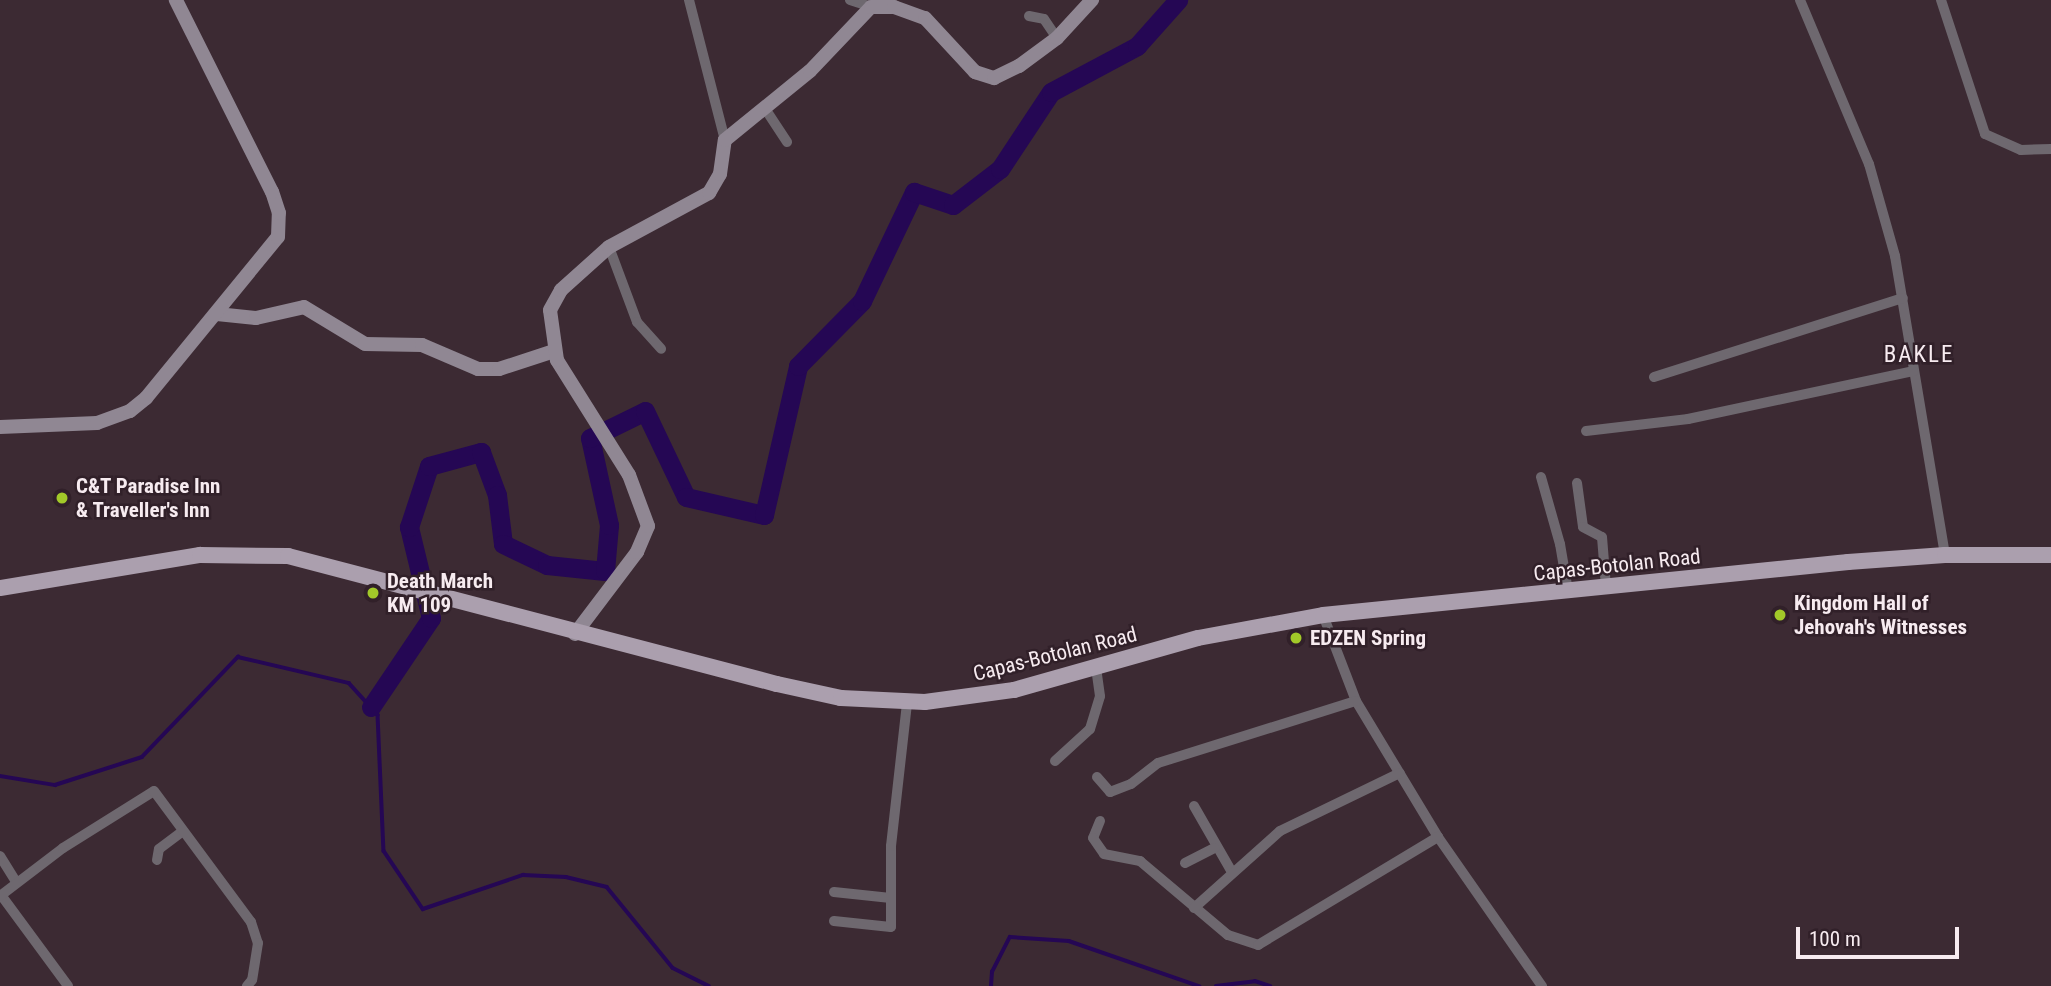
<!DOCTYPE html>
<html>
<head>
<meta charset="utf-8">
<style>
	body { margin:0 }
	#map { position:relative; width:2051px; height:986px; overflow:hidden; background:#3c2a33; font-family:"Roboto Condensed",sans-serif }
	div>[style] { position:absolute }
	.stream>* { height:3.5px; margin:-1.75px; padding:0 1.75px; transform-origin:1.75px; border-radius:1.75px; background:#250754 }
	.river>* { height:19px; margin:-9.5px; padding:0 9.5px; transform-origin:9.5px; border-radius:9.5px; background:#250754 }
	.street>* { height:10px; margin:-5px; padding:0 5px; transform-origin:5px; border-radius:5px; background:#6e686f }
	.secondary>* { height:14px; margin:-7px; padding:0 7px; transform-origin:7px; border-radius:7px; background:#908793 }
	.primary>* { height:16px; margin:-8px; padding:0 8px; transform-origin:8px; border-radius:8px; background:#ab9fae }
	.dots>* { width:19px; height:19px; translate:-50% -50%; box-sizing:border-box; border:4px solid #312029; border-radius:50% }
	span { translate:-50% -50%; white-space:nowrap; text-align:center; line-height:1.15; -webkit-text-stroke:5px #312029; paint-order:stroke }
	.poi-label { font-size:21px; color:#f7ebf0; font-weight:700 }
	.left { translate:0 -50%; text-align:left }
	.street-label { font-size:21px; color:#f7ebf0 }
	.neighbourhood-label { font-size:23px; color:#f7ebf0; letter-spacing:2px }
	.scale { position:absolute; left:1796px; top:927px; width:163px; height:32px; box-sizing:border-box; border:4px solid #f7ebf0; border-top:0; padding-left:9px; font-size:21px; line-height:24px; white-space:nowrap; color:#f7ebf0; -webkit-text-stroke:5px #312029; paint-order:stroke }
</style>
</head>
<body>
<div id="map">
	<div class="stream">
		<i style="left:0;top:776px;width:56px;rotate:9.3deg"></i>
		<i style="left:55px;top:785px;width:91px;rotate:-17.8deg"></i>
		<i style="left:142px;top:757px;width:139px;rotate:-46.2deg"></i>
		<i style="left:238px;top:657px;width:114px;rotate:13.2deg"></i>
		<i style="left:349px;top:683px;width:43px;rotate:47.8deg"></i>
		<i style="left:378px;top:715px;width:136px;rotate:87.5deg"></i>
		<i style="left:384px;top:851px;width:70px;rotate:56.1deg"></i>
		<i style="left:423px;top:909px;width:106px;rotate:-18.8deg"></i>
		<i style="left:523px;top:875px;width:43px;rotate:2.7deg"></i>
		<i style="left:566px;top:877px;width:42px;rotate:13.7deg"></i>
		<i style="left:607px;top:887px;width:104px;rotate:50.8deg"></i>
		<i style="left:673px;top:968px;width:40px;rotate:26.6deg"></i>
		<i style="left:991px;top:986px;width:14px;rotate:-86deg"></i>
		<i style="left:992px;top:972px;width:39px;rotate:-63deg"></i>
		<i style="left:1010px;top:937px;width:59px;rotate:3.9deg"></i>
		<i style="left:1069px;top:941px;width:138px;rotate:19.1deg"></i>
		<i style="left:1216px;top:986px;width:39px;rotate:-7deg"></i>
		<i style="left:1255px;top:981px;width:16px;rotate:18deg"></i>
	</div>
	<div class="river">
		<i style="left:371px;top:707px;width:107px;rotate:-56deg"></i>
		<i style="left:431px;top:618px;width:94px;rotate:-103.6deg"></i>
		<i style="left:409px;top:527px;width:64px;rotate:-71.8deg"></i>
		<i style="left:429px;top:466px;width:54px;rotate:-15.1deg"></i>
		<i style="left:481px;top:452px;width:46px;rotate:69.6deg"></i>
		<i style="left:497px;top:495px;width:49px;rotate:83deg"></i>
		<i style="left:503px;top:544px;width:49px;rotate:25.5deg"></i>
		<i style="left:547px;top:565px;width:58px;rotate:5.9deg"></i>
		<i style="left:605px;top:571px;width:46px;rotate:-85deg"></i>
		<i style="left:609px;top:525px;width:89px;rotate:-102.3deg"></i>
		<i style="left:590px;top:438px;width:61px;rotate:-26.1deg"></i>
		<i style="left:645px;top:411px;width:95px;rotate:64.5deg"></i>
		<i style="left:686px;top:497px;width:80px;rotate:13deg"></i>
		<i style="left:764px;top:515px;width:153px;rotate:-77.1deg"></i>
		<i style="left:798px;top:366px;width:91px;rotate:-45.4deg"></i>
		<i style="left:862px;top:301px;width:121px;rotate:-64.5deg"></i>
		<i style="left:914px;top:192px;width:41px;rotate:18.4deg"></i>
		<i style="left:953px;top:205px;width:59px;rotate:-37.5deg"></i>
		<i style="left:1000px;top:169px;width:92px;rotate:-56.5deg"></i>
		<i style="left:1051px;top:92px;width:98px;rotate:-28.1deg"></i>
		<i style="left:1137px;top:46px;width:62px;rotate:-48.3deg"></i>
	</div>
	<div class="street">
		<i style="left:689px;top:0;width:145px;rotate:75.6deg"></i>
		<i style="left:850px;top:0;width:22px;rotate:18deg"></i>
		<i style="left:1800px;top:0;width:178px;rotate:67.2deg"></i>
		<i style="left:1869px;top:164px;width:96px;rotate:74.2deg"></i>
		<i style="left:1895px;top:256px;width:303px;rotate:80.5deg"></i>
		<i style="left:1941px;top:0;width:141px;rotate:71.8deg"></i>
		<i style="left:1985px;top:134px;width:39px;rotate:24deg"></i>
		<i style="left:2021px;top:150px;width:30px;rotate:-2deg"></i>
		<i style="left:1029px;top:16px;width:15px;rotate:11deg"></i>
		<i style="left:1044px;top:19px;width:23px;rotate:56deg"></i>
		<i style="left:764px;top:107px;width:42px;rotate:56.7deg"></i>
		<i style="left:609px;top:247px;width:80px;rotate:69.5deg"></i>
		<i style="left:637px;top:322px;width:36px;rotate:48deg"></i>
		<i style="left:1654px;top:377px;width:261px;rotate:-17.6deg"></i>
		<i style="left:1586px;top:431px;width:103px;rotate:-6.7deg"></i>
		<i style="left:1688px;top:419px;width:230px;rotate:-12deg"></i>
		<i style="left:1541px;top:477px;width:70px;rotate:74.2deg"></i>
		<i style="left:1560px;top:544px;width:48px;rotate:80.3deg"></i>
		<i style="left:1577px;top:483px;width:44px;rotate:82.2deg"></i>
		<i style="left:1583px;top:527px;width:21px;rotate:28deg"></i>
		<i style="left:1602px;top:537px;width:50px;rotate:85.4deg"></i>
		<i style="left:1323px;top:615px;width:92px;rotate:69deg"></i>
		<i style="left:1356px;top:701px;width:159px;rotate:58.9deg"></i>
		<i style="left:1438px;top:837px;width:182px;rotate:55.1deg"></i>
		<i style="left:1055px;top:761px;width:47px;rotate:-42.4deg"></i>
		<i style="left:1090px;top:729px;width:34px;rotate:-73deg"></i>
		<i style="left:1100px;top:696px;width:30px;rotate:-98deg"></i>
		<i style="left:1097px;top:777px;width:20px;rotate:49deg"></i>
		<i style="left:1110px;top:792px;width:22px;rotate:-21deg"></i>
		<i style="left:1131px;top:784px;width:34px;rotate:-38deg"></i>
		<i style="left:1158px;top:763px;width:207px;rotate:-17.4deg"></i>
		<i style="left:1194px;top:806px;width:76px;rotate:60.1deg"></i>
		<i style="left:1100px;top:821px;width:18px;rotate:112deg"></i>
		<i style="left:1093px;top:838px;width:19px;rotate:55deg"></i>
		<i style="left:1104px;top:854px;width:37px;rotate:11deg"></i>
		<i style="left:1140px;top:861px;width:115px;rotate:40.1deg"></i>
		<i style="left:1228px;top:935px;width:32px;rotate:18deg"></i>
		<i style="left:1258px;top:945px;width:210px;rotate:-31deg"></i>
		<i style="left:0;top:856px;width:31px;rotate:58deg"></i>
		<i style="left:157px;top:860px;width:11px;rotate:-80deg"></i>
		<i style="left:159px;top:849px;width:30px;rotate:-37deg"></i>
		<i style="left:1185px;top:863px;width:33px;rotate:-27deg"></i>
		<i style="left:834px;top:892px;width:57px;rotate:6deg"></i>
		<i style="left:1px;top:895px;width:113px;rotate:53.6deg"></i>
		<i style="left:0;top:896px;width:79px;rotate:-37.3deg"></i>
		<i style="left:63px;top:848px;width:107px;rotate:-32.1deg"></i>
		<i style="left:154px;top:791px;width:163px;rotate:53.5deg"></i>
		<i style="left:251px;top:922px;width:22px;rotate:72deg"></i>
		<i style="left:258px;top:943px;width:37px;rotate:99deg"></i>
		<i style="left:252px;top:980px;width:8px;rotate:130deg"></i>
		<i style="left:1194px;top:908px;width:115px;rotate:-41.8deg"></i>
		<i style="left:1280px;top:831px;width:133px;rotate:-25.8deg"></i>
		<i style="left:834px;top:921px;width:57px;rotate:6deg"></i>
		<i style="left:891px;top:927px;width:81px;rotate:-90deg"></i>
		<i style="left:891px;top:846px;width:144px;rotate:-83.6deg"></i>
	</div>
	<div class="secondary">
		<i style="left:217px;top:314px;width:39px;rotate:6deg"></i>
		<i style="left:256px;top:318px;width:49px;rotate:-12.9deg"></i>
		<i style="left:304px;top:307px;width:71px;rotate:31.2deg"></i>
		<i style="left:365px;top:344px;width:57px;rotate:1deg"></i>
		<i style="left:422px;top:345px;width:61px;rotate:23.2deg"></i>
		<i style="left:478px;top:369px;width:21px"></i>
		<i style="left:499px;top:369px;width:58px;rotate:-18.1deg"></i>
		<i style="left:0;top:427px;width:97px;rotate:-2.4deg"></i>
		<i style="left:97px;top:423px;width:35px;rotate:-20deg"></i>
		<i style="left:130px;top:411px;width:21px;rotate:-39deg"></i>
		<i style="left:146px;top:398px;width:208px;rotate:-50.7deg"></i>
		<i style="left:278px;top:237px;width:24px;rotate:-88deg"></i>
		<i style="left:279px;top:213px;width:22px;rotate:-108deg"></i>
		<i style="left:272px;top:192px;width:215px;rotate:-116.6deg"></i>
		<i style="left:575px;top:634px;width:103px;rotate:-52.9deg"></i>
		<i style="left:637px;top:552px;width:28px;rotate:-67deg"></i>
		<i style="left:648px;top:526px;width:54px;rotate:-110.4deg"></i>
		<i style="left:629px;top:475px;width:136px;rotate:-122.1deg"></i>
		<i style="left:557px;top:360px;width:50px;rotate:-98deg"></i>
		<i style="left:550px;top:310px;width:23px;rotate:-61deg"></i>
		<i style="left:561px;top:290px;width:64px;rotate:-41.9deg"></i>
		<i style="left:609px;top:247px;width:114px;rotate:-28.4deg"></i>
		<i style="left:709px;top:193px;width:22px;rotate:-60deg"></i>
		<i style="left:720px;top:174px;width:34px;rotate:-82deg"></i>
		<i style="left:725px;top:140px;width:109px;rotate:-39.1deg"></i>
		<i style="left:810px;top:71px;width:88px;rotate:-46.4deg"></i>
		<i style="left:871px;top:7px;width:23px"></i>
		<i style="left:894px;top:7px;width:33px;rotate:20deg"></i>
		<i style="left:925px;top:18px;width:74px;rotate:47.2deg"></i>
		<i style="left:975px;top:72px;width:20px;rotate:18deg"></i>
		<i style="left:994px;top:78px;width:28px;rotate:-26deg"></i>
		<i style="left:1019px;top:66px;width:47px;rotate:-36.4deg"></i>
		<i style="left:1057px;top:38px;width:52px;rotate:-47.4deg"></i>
	</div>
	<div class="primary">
		<i style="left:0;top:588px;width:203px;rotate:-9.4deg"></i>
		<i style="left:200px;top:555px;width:88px;rotate:0.7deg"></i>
		<i style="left:288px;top:556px;width:505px;rotate:14.67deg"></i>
		<i style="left:777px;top:684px;width:66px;rotate:12.3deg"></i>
		<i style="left:841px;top:698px;width:84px;rotate:2.7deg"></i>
		<i style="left:925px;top:702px;width:90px;rotate:-7.7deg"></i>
		<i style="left:1014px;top:690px;width:191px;rotate:-15.8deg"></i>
		<i style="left:1198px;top:638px;width:127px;rotate:-10.4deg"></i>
		<i style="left:1323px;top:615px;width:528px;rotate:-5.76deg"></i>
		<i style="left:1848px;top:562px;width:97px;rotate:-4.1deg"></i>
		<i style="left:1945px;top:555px;width:106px"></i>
	</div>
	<div class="dots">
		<i style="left:62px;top:498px;background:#a2c929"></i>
		<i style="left:373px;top:593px;background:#a2c929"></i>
		<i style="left:1780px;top:615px;background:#a2c929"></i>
		<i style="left:1296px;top:638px;background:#a2c929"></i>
	</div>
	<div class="poi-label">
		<span class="left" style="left:76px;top:498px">C&amp;T Paradise Inn<br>&amp; Traveller's Inn</span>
		<span class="left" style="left:387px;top:593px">Death March<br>KM 109</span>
		<span class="left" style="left:1794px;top:615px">Kingdom Hall of<br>Jehovah's Witnesses</span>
		<span class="left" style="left:1310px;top:638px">EDZEN Spring</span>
	</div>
	<div class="street-label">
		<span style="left:1617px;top:565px;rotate:-6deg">Capas-Botolan Road</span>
		<span style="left:1055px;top:654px;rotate:-14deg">Capas-Botolan Road</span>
	</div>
	<div class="neighbourhood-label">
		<span style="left:1919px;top:355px">BAKLE</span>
	</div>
	<div class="scale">100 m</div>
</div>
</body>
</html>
